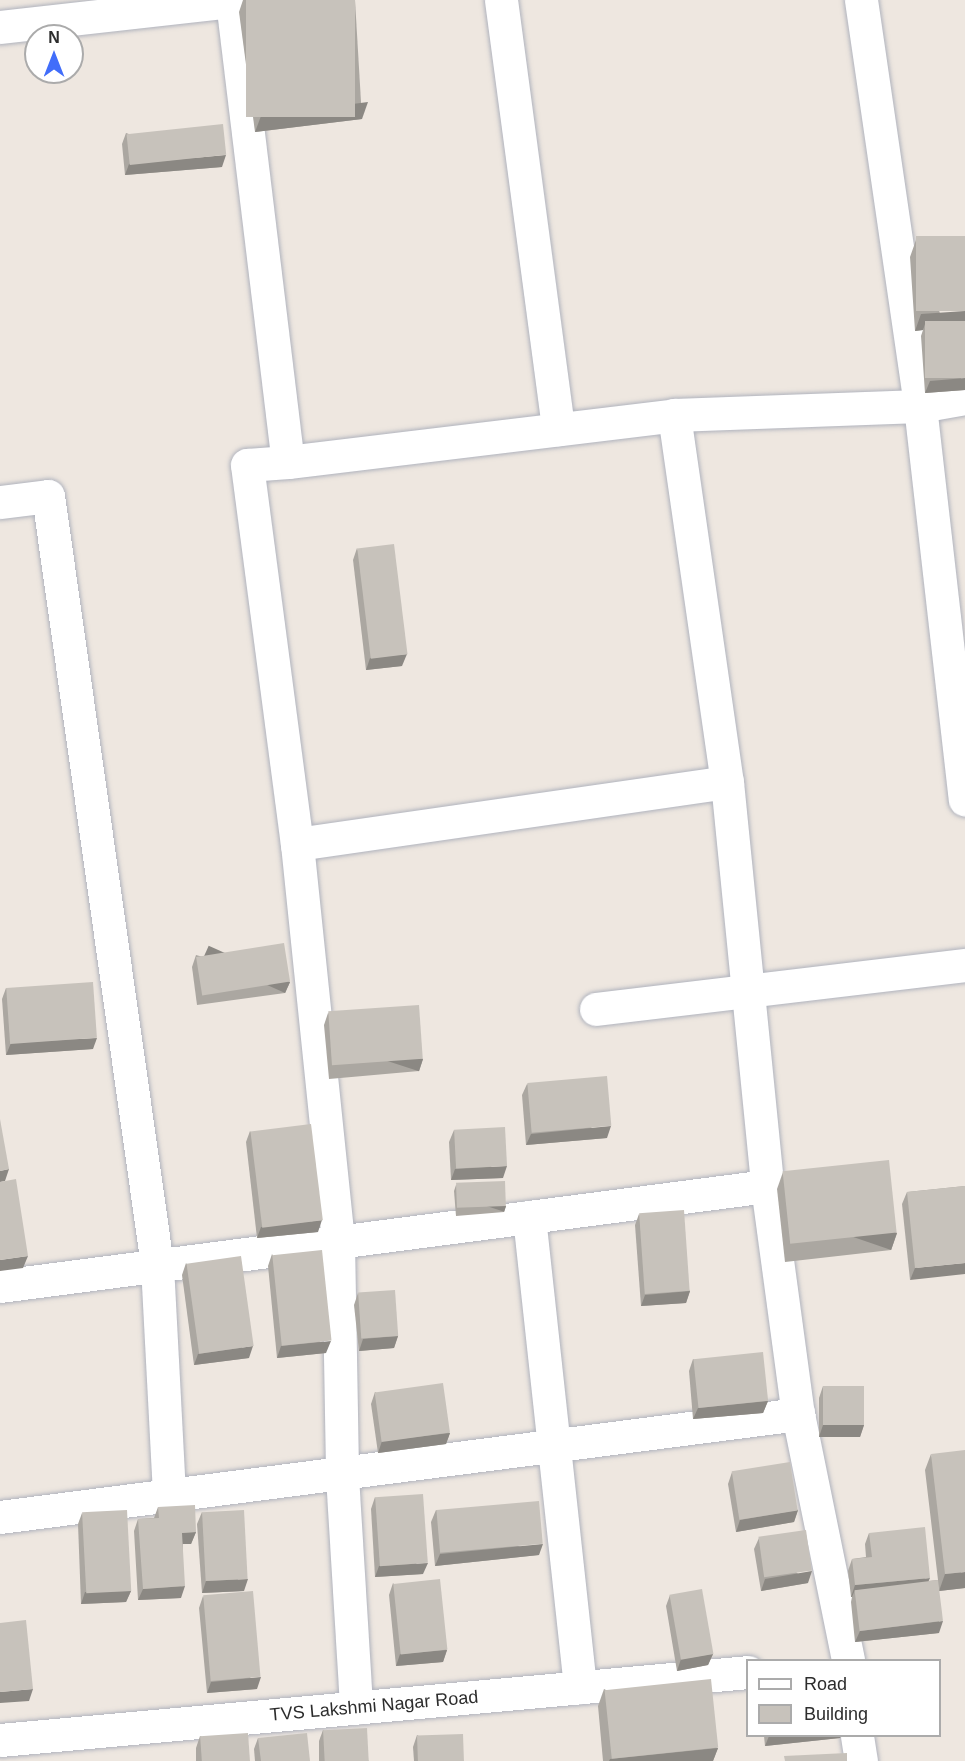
<!DOCTYPE html>
<html>
<head>
<meta charset="utf-8">
<style>
	body { margin:0 }
	#map { position:relative; width:965px; height:1761px; overflow:hidden; background:#eee7e0; font-family:Helvetica,sans-serif }
	div>[style] { position:absolute }
	.roads { filter:drop-shadow(0 0 2px #b0b3bd) drop-shadow(0 0 2px #b0b3bd) }
	.minor>* { height:33px; margin:-16.5px; padding:0 16.5px; transform-origin:16.5px; border-radius:16.5px; background:#fff }
	.wall>* { inset:0; background:#aba7a1 }
	.shaded-wall>* { inset:0; background:#8b8883; transform-origin:0 0 }
	.building>* { inset:0; background:#c7c2bb; transform-origin:0 0 }
	span { translate:-50% -50%; white-space:nowrap; text-align:center; line-height:1.15; -webkit-text-stroke:4.5px #fff; paint-order:stroke }
	.street-label { font-size:18px; color:#2d2d2d }
	.legend { position:absolute; left:746px; top:1659px; width:195px; height:78px; box-sizing:border-box; background:#fff; border:2px solid #ababab; margin:0; padding:8px 10px; list-style:none; font-size:18px; color:#2d2d2d }
	.legend li { display:flex; align-items:center; gap:12px; height:30px }
	.legend b { width:30px; border:2px solid #ababab }
	.north { position:absolute; left:24px; top:24px; width:60px; height:60px; box-sizing:border-box; background:#fff; border:2px solid #ababab; border-radius:50%; rotate:0deg; font-size:16px; font-weight:700; line-height:24px; text-align:center; color:#2d2d2d }
	.north::after { content:''; display:block; margin:auto; width:21px; height:27px; background:#416dfa; clip-path:polygon(50% 0,100% 100%,50% 72%,0 100%) }
</style>
</head>
<body>
<div id="map">
	<div class="roads">
		<div class="minor">
			<i style="left:501px;top:0;width:433px;rotate:82.4deg"></i>
			<i style="left:861px;top:0;width:410px;rotate:81.7deg"></i>
			<i style="left:920px;top:406px;width:396px;rotate:83.5deg"></i>
			<i style="left:232px;top:1px;width:464px;rotate:83.1deg"></i>
			<i style="left:288px;top:462px;width:389px;rotate:-6.9deg"></i>
			<i style="left:674px;top:415px;width:246px;rotate:-2.1deg"></i>
			<i style="left:920px;top:406px;width:46px;rotate:-10.1deg"></i>
			<i style="left:0;top:27px;width:243px;rotate:-6.4deg"></i>
			<i style="left:674px;top:415px;width:371px;rotate:81.8deg"></i>
			<i style="left:288px;top:462px;width:41px;rotate:175.8deg"></i>
			<i style="left:247px;top:465px;width:382px;rotate:82.5deg"></i>
			<i style="left:297px;top:844px;width:434px;rotate:-8.2deg"></i>
			<i style="left:727px;top:782px;width:406px;rotate:84.3deg"></i>
			<i style="left:767px;top:1186px;width:230px;rotate:82.3deg"></i>
			<i style="left:798px;top:1414px;width:251px;rotate:78.5deg"></i>
			<i style="left:0;top:502px;width:48px;rotate:-7.1deg"></i>
			<i style="left:48px;top:496px;width:777px;rotate:81.93deg"></i>
			<i style="left:157px;top:1265px;width:231px;rotate:87deg"></i>
			<i style="left:297px;top:844px;width:399px;rotate:84.1deg"></i>
			<i style="left:338px;top:1241px;width:235px;rotate:89deg"></i>
			<i style="left:342px;top:1476px;width:232px;rotate:86.5deg"></i>
			<i style="left:596px;top:1009px;width:372px;rotate:-6.8deg"></i>
			<i style="left:529px;top:1217px;width:473px;rotate:83.8deg"></i>
			<i style="left:0;top:1286px;width:773px;rotate:-7.43deg"></i>
			<i style="left:0;top:1517px;width:805px;rotate:-7.35deg"></i>
			<i style="left:857px;top:1736px;width:25px;rotate:81deg"></i>
			<i style="left:0;top:1740px;width:751px;rotate:-5.19deg"></i>
		</div>
	</div>
	<div class="wall">
		<i style="clip-path:polygon(243px 0,355px 0,362px 119px,255px 132px,239px 12px)"></i>
		<i style="clip-path:polygon(126px 133px,222px 167px,125px 175px,122px 144px)"></i>
		<i style="clip-path:polygon(916px 240px,965px 390px,925px 393px,921px 336px,923px 330px,915px 331px,910px 257px)"></i>
		<i style="clip-path:polygon(357px 548px,402px 666px,366px 670px,353px 560px)"></i>
		<i style="clip-path:polygon(196px 955px,290px 982px,285px 993px,197px 1005px,192px 967px)"></i>
		<i style="clip-path:polygon(6px 988px,93px 1049px,6px 1055px,2px 999px)"></i>
		<i style="clip-path:polygon(328px 1013px,423px 1059px,419px 1071px,329px 1079px,324px 1025px)"></i>
		<i style="clip-path:polygon(527px 1084px,607px 1138px,526px 1145px,522px 1095px)"></i>
		<i style="clip-path:polygon(454px 1130px,503px 1178px,451px 1180px,449px 1142px)"></i>
		<i style="clip-path:polygon(250px 1131px,318px 1232px,257px 1238px,246px 1142px)"></i>
		<i style="clip-path:polygon(783px 1172px,897px 1233px,891px 1250px,785px 1262px,777px 1189px)"></i>
		<i style="clip-path:polygon(456px 1185px,506px 1206px,504px 1212px,456px 1216px,454px 1191px)"></i>
		<i style="clip-path:polygon(965px 1186px,910px 1280px,902px 1204px,907px 1192px)"></i>
		<i style="clip-path:polygon(639px 1214px,690px 1291px,686px 1303px,641px 1306px,635px 1225px)"></i>
		<i style="clip-path:polygon(272px 1254px,326px 1353px,277px 1358px,268px 1266px)"></i>
		<i style="clip-path:polygon(186px 1263px,249px 1358px,194px 1365px,182px 1275px)"></i>
		<i style="clip-path:polygon(358px 1293px,398px 1336px,394px 1348px,359px 1351px,354px 1305px)"></i>
		<i style="clip-path:polygon(693px 1359px,768px 1401px,763px 1413px,693px 1419px,689px 1371px)"></i>
		<i style="clip-path:polygon(823px 1386px,864px 1425px,860px 1437px,819px 1437px,819px 1398px)"></i>
		<i style="clip-path:polygon(375px 1392px,450px 1433px,446px 1444px,378px 1453px,371px 1404px)"></i>
		<i style="clip-path:polygon(931px 1454px,965px 1588px,939px 1591px,939px 1633px,855px 1642px,851px 1602px,852px 1597px,851px 1597px,848px 1571px,852px 1559px,866px 1557px,865px 1544px,869px 1533px,928px 1581px,938px 1580px,925px 1470px)"></i>
		<i style="clip-path:polygon(732px 1472px,798px 1510px,794px 1522px,736px 1532px,728px 1484px)"></i>
		<i style="clip-path:polygon(375px 1497px,423px 1574px,375px 1577px,371px 1509px)"></i>
		<i style="clip-path:polygon(158px 1507px,196px 1532px,191px 1544px,183px 1544px,181px 1598px,138px 1600px,134px 1531px,138px 1519px,154px 1518px)"></i>
		<i style="clip-path:polygon(436px 1510px,539px 1555px,435px 1566px,431px 1522px)"></i>
		<i style="clip-path:polygon(202px 1512px,244px 1591px,202px 1593px,197px 1524px)"></i>
		<i style="clip-path:polygon(82px 1513px,131px 1591px,126px 1602px,81px 1604px,78px 1524px)"></i>
		<i style="clip-path:polygon(759px 1538px,808px 1583px,761px 1591px,754px 1549px)"></i>
		<i style="clip-path:polygon(393px 1583px,447px 1650px,443px 1662px,396px 1666px,389px 1595px)"></i>
		<i style="clip-path:polygon(670px 1595px,713px 1654px,708px 1665px,677px 1671px,666px 1606px)"></i>
		<i style="clip-path:polygon(203px 1596px,257px 1689px,207px 1693px,199px 1608px)"></i>
		<i style="clip-path:polygon(604px 1689px,718px 1748px,713px 1761px,603px 1761px,598px 1706px)"></i>
		<i style="clip-path:polygon(323px 1730px,369px 1761px,319px 1761px,319px 1741px)"></i>
		<i style="clip-path:polygon(417px 1735px,464px 1761px,414px 1761px,413px 1747px)"></i>
		<i style="clip-path:polygon(200px 1736px,250px 1761px,196px 1761px,196px 1748px)"></i>
		<i style="clip-path:polygon(764px 1736px,841px 1736px,840px 1738px,765px 1746px)"></i>
		<i style="clip-path:polygon(258px 1738px,310px 1761px,255px 1761px,254px 1749px)"></i>
	</div>
	<div class="shaded-wall">
		<i style="clip-path:polygon(368px 102px,362px 119px,255px 132px,261px 116px)"></i>
		<i style="clip-path:polygon(226px 155px,222px 167px,125px 175px,129px 164px)"></i>
		<i style="clip-path:polygon(965px 311px,965px 327px,925px 324px,923px 330px,915px 331px,921px 314px)"></i>
		<i style="clip-path:polygon(965px 378px,965px 390px,925px 393px,930px 381px)"></i>
		<i style="clip-path:polygon(407px 654px,402px 666px,366px 670px,370px 658px)"></i>
		<i style="left:290px;top:982px;width:12px;height:89px;rotate:114deg"></i>
		<i style="clip-path:polygon(97px 1038px,93px 1049px,6px 1055px,11px 1043px)"></i>
		<i style="left:423px;top:1059px;width:13px;height:90px;rotate:108deg"></i>
		<i style="clip-path:polygon(611px 1126px,607px 1138px,526px 1145px,531px 1134px)"></i>
		<i style="clip-path:polygon(507px 1166px,503px 1178px,451px 1180px,455px 1169px)"></i>
		<i style="clip-path:polygon(9px 1169px,5px 1181px,0 1182px,0 1171px)"></i>
		<i style="left:506px;top:1206px;width:6px;height:48px;rotate:108deg"></i>
		<i style="clip-path:polygon(322px 1220px,318px 1232px,257px 1238px,261px 1227px)"></i>
		<i style="left:897px;top:1233px;width:18px;height:107px;rotate:109deg"></i>
		<i style="clip-path:polygon(28px 1256px,23px 1268px,0 1271px,0 1260px)"></i>
		<i style="clip-path:polygon(965px 1263px,965px 1274px,910px 1280px,915px 1268px)"></i>
		<i style="clip-path:polygon(690px 1291px,686px 1303px,641px 1306px,645px 1295px)"></i>
		<i style="clip-path:polygon(398px 1336px,394px 1348px,359px 1351px,363px 1339px)"></i>
		<i style="clip-path:polygon(331px 1341px,326px 1353px,277px 1358px,281px 1346px)"></i>
		<i style="clip-path:polygon(253px 1346px,249px 1358px,194px 1365px,198px 1354px)"></i>
		<i style="clip-path:polygon(768px 1401px,763px 1413px,693px 1419px,698px 1408px)"></i>
		<i style="clip-path:polygon(823px 1425px,864px 1425px,860px 1437px,819px 1437px)"></i>
		<i style="clip-path:polygon(450px 1433px,446px 1444px,378px 1453px,382px 1441px)"></i>
		<i style="clip-path:polygon(798px 1510px,794px 1522px,736px 1532px,740px 1520px)"></i>
		<i style="clip-path:polygon(196px 1532px,191px 1544px,178px 1544px,182px 1533px)"></i>
		<i style="clip-path:polygon(543px 1544px,539px 1555px,435px 1566px,440px 1554px)"></i>
		<i style="clip-path:polygon(428px 1563px,423px 1574px,375px 1577px,379px 1566px)"></i>
		<i style="clip-path:polygon(812px 1571px,808px 1583px,761px 1591px,765px 1579px)"></i>
		<i style="clip-path:polygon(965px 1572px,965px 1588px,939px 1591px,945px 1574px)"></i>
		<i style="clip-path:polygon(930px 1578px,925px 1589px,855px 1590px,852px 1597px,851px 1597px,855px 1585px)"></i>
		<i style="clip-path:polygon(248px 1579px,244px 1591px,202px 1593px,206px 1581px)"></i>
		<i style="clip-path:polygon(185px 1586px,181px 1598px,138px 1600px,143px 1589px)"></i>
		<i style="clip-path:polygon(131px 1591px,126px 1602px,81px 1604px,85px 1592px)"></i>
		<i style="clip-path:polygon(943px 1621px,939px 1633px,855px 1642px,860px 1631px)"></i>
		<i style="clip-path:polygon(447px 1650px,443px 1662px,396px 1666px,400px 1654px)"></i>
		<i style="clip-path:polygon(713px 1654px,708px 1665px,677px 1671px,681px 1659px)"></i>
		<i style="clip-path:polygon(261px 1677px,257px 1689px,207px 1693px,211px 1682px)"></i>
		<i style="clip-path:polygon(33px 1689px,29px 1701px,0 1703px,0 1692px)"></i>
		<i style="clip-path:polygon(769px 1736px,841px 1736px,840px 1738px,765px 1746px)"></i>
		<i style="clip-path:polygon(718px 1748px,713px 1761px,609px 1761px,610px 1759px)"></i>
	</div>
	<div class="building">
		<i style="left:246px;top:0;width:109px;height:117px"></i>
		<i style="left:223px;top:124px;width:31px;height:97px;rotate:84deg"></i>
		<i style="left:965px;top:236px;width:75px;height:49px;rotate:90deg"></i>
		<i style="left:965px;top:321px;width:57px;height:40px;rotate:90deg"></i>
		<i style="left:394px;top:544px;width:111px;height:37px;rotate:83deg"></i>
		<i style="left:284px;top:943px;width:39px;height:89px;rotate:81deg"></i>
		<i style="left:93px;top:982px;width:56px;height:87px;rotate:86deg"></i>
		<i style="left:419px;top:1005px;width:54px;height:91px;rotate:86deg"></i>
		<i style="left:607px;top:1076px;width:50px;height:80px;rotate:85deg"></i>
		<i style="clip-path:polygon(0 1119px,9px 1169px,0 1171px)"></i>
		<i style="left:311px;top:1124px;width:97px;height:61px;rotate:83deg"></i>
		<i style="left:505px;top:1127px;width:39px;height:51px;rotate:87deg"></i>
		<i style="left:889px;top:1160px;width:73px;height:107px;rotate:84deg"></i>
		<i style="clip-path:polygon(16px 1179px,28px 1256px,0 1260px,0 1182px)"></i>
		<i style="left:505px;top:1181px;width:25px;height:49px;rotate:88deg"></i>
		<i style="clip-path:polygon(965px 1186px,965px 1263px,915px 1268px,907px 1192px)"></i>
		<i style="left:684px;top:1210px;width:81px;height:45px;rotate:86deg"></i>
		<i style="left:322px;top:1250px;width:91px;height:50px;rotate:84deg"></i>
		<i style="left:241px;top:1256px;width:91px;height:55px;rotate:82deg"></i>
		<i style="left:395px;top:1290px;width:46px;height:37px;rotate:86deg"></i>
		<i style="left:763px;top:1352px;width:49px;height:70px;rotate:84deg"></i>
		<i style="left:443px;top:1383px;width:50px;height:69px;rotate:82deg"></i>
		<i style="left:823px;top:1386px;width:41px;height:39px"></i>
		<i style="clip-path:polygon(965px 1450px,965px 1572px,945px 1574px,931px 1454px)"></i>
		<i style="left:790px;top:1462px;width:49px;height:59px;rotate:81deg"></i>
		<i style="left:423px;top:1494px;width:69px;height:48px;rotate:86deg"></i>
		<i style="left:539px;top:1501px;width:43px;height:103px;rotate:85deg"></i>
		<i style="clip-path:polygon(195px 1505px,196px 1532px,182px 1533px,185px 1586px,143px 1589px,138px 1519px,159px 1518px,158px 1507px)"></i>
		<i style="left:127px;top:1510px;width:81px;height:45px;rotate:87deg"></i>
		<i style="left:244px;top:1510px;width:69px;height:42px;rotate:87deg"></i>
		<i style="clip-path:polygon(925px 1527px,930px 1578px,855px 1585px,852px 1559px,872px 1557px,869px 1533px)"></i>
		<i style="left:806px;top:1530px;width:41px;height:48px;rotate:82deg"></i>
		<i style="left:440px;top:1579px;width:71px;height:47px;rotate:84deg"></i>
		<i style="left:938px;top:1580px;width:41px;height:84px;rotate:83deg"></i>
		<i style="left:702px;top:1589px;width:66px;height:33px;rotate:80deg"></i>
		<i style="left:253px;top:1591px;width:86px;height:50px;rotate:85deg"></i>
		<i style="clip-path:polygon(26px 1620px,33px 1689px,0 1692px,0 1623px)"></i>
		<i style="left:711px;top:1679px;width:69px;height:107px;rotate:84deg"></i>
		<i style="left:367px;top:1728px;width:33px;height:44px;rotate:87deg"></i>
		<i style="left:248px;top:1733px;width:28px;height:48px;rotate:86deg"></i>
		<i style="clip-path:polygon(307px 1733px,310px 1761px,261px 1761px,258px 1738px)"></i>
		<i style="left:463px;top:1734px;width:27px;height:46px;rotate:88deg"></i>
		<i style="clip-path:polygon(847px 1753px,847px 1761px,785px 1761px,784px 1756px)"></i>
	</div>
	<div class="street-label">
		<span style="left:374px;top:1706px;rotate:-5deg">TVS Lakshmi Nagar Road</span>
	</div>
	<ul class="legend">
	<li><b style="height:8px;background:#fff"></b>Road</li>
	<li><b style="height:16px;background:#c7c2bb"></b>Building</li>
	</ul>
	<div class="north">N</div>
</div>
</body>
</html>
